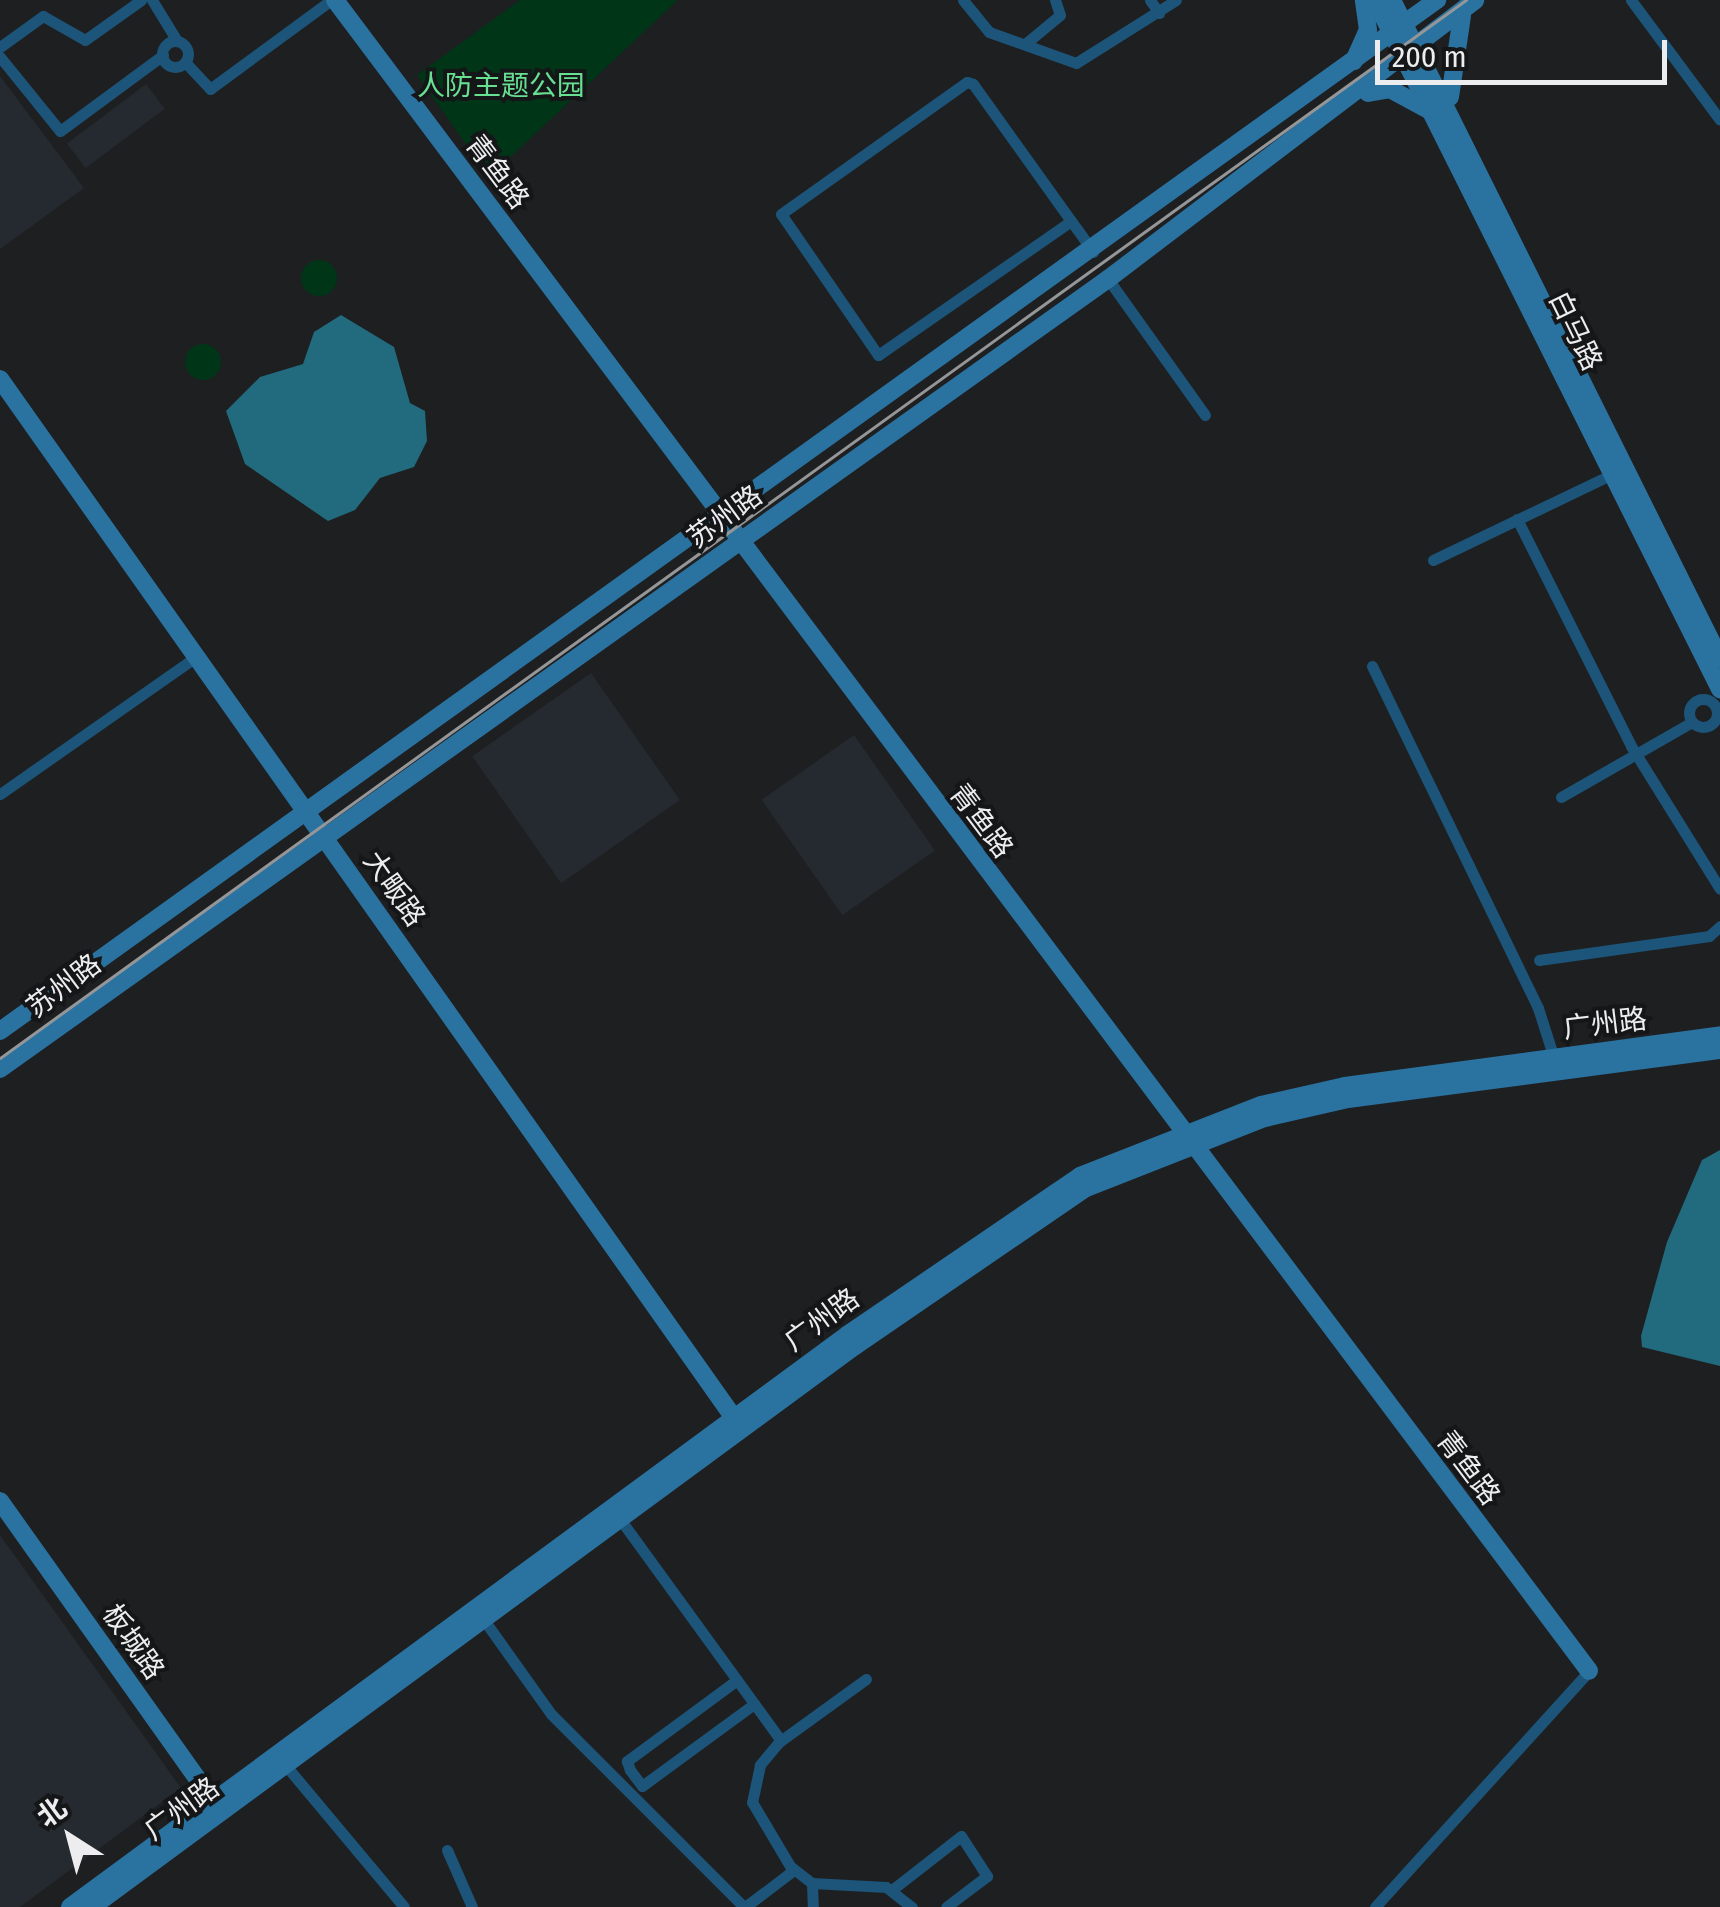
<!DOCTYPE html>
<html>
<head>
<meta charset="utf-8">
<style>
	body { margin:0 }
	#map { position:relative; width:1720px; height:1907px; overflow:hidden; background:#1e1f21; font-family:"Fira Sans Condensed","Noto Sans SC",sans-serif }
	div>[style] { position:absolute }
	.built>* { inset:0; background:#252930; transform-origin:0 0 }
	.green>* { inset:0; background:#003518 }
	.round { border-radius:50% }
	.water>* { inset:0; background:#226a7e }
	.street>* { height:11px; margin:-5.5px; padding:0 5.5px; transform-origin:5.5px; border-radius:5.5px; background:#1c5579 }
	.street>.ring { margin:-5.5px; padding:0; box-sizing:content-box; background:none; border:11px solid #1c5579; border-radius:50% }
	.secondary>* { height:18px; margin:-9px; padding:0 9px; transform-origin:9px; border-radius:9px; background:#2a72a0 }
	.tram>* { height:2.5px; margin:-1.25px; padding:0 1.25px; transform-origin:1.25px; border-radius:1.25px; background:#959698 }
	span { translate:-50% -50%; white-space:nowrap; text-align:center; line-height:1.15; -webkit-text-stroke:8px #151618; paint-order:stroke }
	.park-label { font-size:28px; color:#68e092 }
	.street-label { font-size:28px; color:#ededef }
	.north { position:absolute; left:20px; top:1787px; width:100px; height:100px; -webkit-text-stroke:8px #151618; paint-order:stroke; rotate:324deg; font-size:28px; font-weight:700; line-height:40px; text-align:center; color:#ededef }
	.north::after { content:''; display:block; margin:auto; width:35px; height:45px; background:#ededef; clip-path:polygon(50% 0,100% 100%,50% 72%,0 100%) }
	.scale { position:absolute; left:1375px; top:40px; width:292px; height:45px; box-sizing:border-box; border:5px solid #ededef; border-top:0; padding-left:12px; font-size:30px; line-height:35px; white-space:nowrap; color:#ededef; -webkit-text-stroke:8px #151618; paint-order:stroke }
</style>
</head>
<body>
<div id="map">
	<div class="built">
		<i style="clip-path:polygon(0 76px,84px 188px,0 249px)"></i>
		<i style="left:146px;top:84px;width:31px;height:99px;rotate:53deg"></i>
		<i style="left:591px;top:673px;width:155px;height:145px;rotate:55deg"></i>
		<i style="left:854px;top:735px;width:141px;height:113px;rotate:55deg"></i>
		<i style="clip-path:polygon(0 1535px,181px 1788px,20px 1907px,0 1907px)"></i>
	</div>
	<div class="green">
		<i style="clip-path:polygon(520px 0,678px 0,489px 177px,417px 75px)"></i>
		<i class="round" style="left:301px;top:260px;width:36px;height:36px"></i>
		<i class="round" style="left:185px;top:344px;width:36px;height:36px"></i>
	</div>
	<div class="water">
		<i style="clip-path:polygon(341px 315px,394px 347px,410px 403px,425px 411px,427px 441px,414px 467px,380px 478px,355px 510px,328px 521px,245px 464px,226px 411px,260px 377px,303px 364px,314px 332px)"></i>
		<i style="clip-path:polygon(1720px 1150px,1720px 1366px,1642px 1347px,1641px 1336px,1667px 1242px,1702px 1160px)"></i>
	</div>
	<div class="street">
		<i style="left:152px;top:0;width:48px;rotate:58.6deg"></i>
		<i style="left:963px;top:0;width:41px;rotate:50.9deg"></i>
		<i style="left:989px;top:32px;width:92px;rotate:19.6deg"></i>
		<i style="left:1076px;top:63px;width:118px;rotate:-32.2deg"></i>
		<i style="left:1150px;top:0;width:16px;rotate:55deg"></i>
		<i style="left:1631px;top:0;width:149px;rotate:53.4deg"></i>
		<i class="ring" style="left:162px;top:41px;width:15px;height:15px"></i>
		<i style="left:1025px;top:44px;width:45px;rotate:-39.6deg"></i>
		<i style="left:1060px;top:15px;width:16px;rotate:-108deg"></i>
		<i style="left:0;top:47px;width:53px;rotate:-35.8deg"></i>
		<i style="left:43px;top:16px;width:48px;rotate:29.7deg"></i>
		<i style="left:85px;top:40px;width:69px;rotate:-35.5deg"></i>
		<i style="left:0;top:57px;width:95px;rotate:51deg"></i>
		<i style="left:60px;top:131px;width:128px;rotate:-36.4deg"></i>
		<i style="left:185px;top:62px;width:37px;rotate:47deg"></i>
		<i style="left:210px;top:89px;width:150px;rotate:-36.3deg"></i>
		<i style="left:1071px;top:221px;width:235px;rotate:145.2deg"></i>
		<i style="left:878px;top:355px;width:171px;rotate:-124.5deg"></i>
		<i style="left:781px;top:214px;width:228px;rotate:-35.4deg"></i>
		<i style="left:967px;top:82px;width:6px;rotate:18deg"></i>
		<i style="left:973px;top:84px;width:178px;rotate:54.4deg"></i>
		<i style="left:1077px;top:229px;width:28px;rotate:55deg"></i>
		<i style="left:1108px;top:279px;width:167px;rotate:54.5deg"></i>
		<i style="left:1517px;top:519px;width:254px;rotate:63.3deg"></i>
		<i style="left:1631px;top:746px;width:168px;rotate:58.1deg"></i>
		<i style="left:1433px;top:560px;width:190px;rotate:-25.6deg"></i>
		<i style="left:1372px;top:666px;width:380px;rotate:64.1deg"></i>
		<i style="left:1538px;top:1008px;width:52px;rotate:72.3deg"></i>
		<i class="ring" style="left:1689px;top:699px;width:17px;height:17px"></i>
		<i style="left:0;top:794px;width:239px;rotate:-35deg"></i>
		<i style="left:1561px;top:797px;width:151px;rotate:-29.8deg"></i>
		<i style="left:1539px;top:960px;width:172px;rotate:-8deg"></i>
		<i style="left:1709px;top:936px;width:15px;rotate:-42deg"></i>
		<i style="left:620px;top:1519px;width:274px;rotate:54deg"></i>
		<i style="left:484px;top:1620px;width:115px;rotate:54.5deg"></i>
		<i style="left:551px;top:1714px;width:273px;rotate:45deg"></i>
		<i style="left:866px;top:1679px;width:107px;rotate:144.1deg"></i>
		<i style="left:779px;top:1742px;width:30px;rotate:130deg"></i>
		<i style="left:760px;top:1765px;width:38px;rotate:102deg"></i>
		<i style="left:752px;top:1802px;width:74px;rotate:59.3deg"></i>
		<i style="left:790px;top:1866px;width:28px;rotate:38deg"></i>
		<i style="left:812px;top:1883px;width:74px;rotate:3.1deg"></i>
		<i style="left:886px;top:1887px;width:33px;rotate:38deg"></i>
		<i style="left:737px;top:1680px;width:137px;rotate:143.6deg"></i>
		<i style="left:627px;top:1761px;width:9px;rotate:72deg"></i>
		<i style="left:630px;top:1770px;width:20px;rotate:53deg"></i>
		<i style="left:642px;top:1786px;width:139px;rotate:-36.2deg"></i>
		<i style="left:287px;top:1767px;width:182px;rotate:50.1deg"></i>
		<i style="left:447px;top:1850px;width:62px;rotate:66.3deg"></i>
		<i style="left:812px;top:1883px;width:24px;rotate:88deg"></i>
		<i style="left:893px;top:1889px;width:86px;rotate:-37.9deg"></i>
		<i style="left:961px;top:1836px;width:48px;rotate:57deg"></i>
		<i style="left:987px;top:1876px;width:51px;rotate:142.9deg"></i>
		<i style="left:745px;top:1907px;width:61px;rotate:-37.1deg"></i>
		<i style="left:1375px;top:1907px;width:319px;rotate:-47.8deg"></i>
	</div>
	<div class="secondary">
		<i style="left:335px;top:0;width:2089px;rotate:53.11deg"></i>
		<i style="left:1375px;top:0;width:771px;rotate:63.4deg"></i>
		<i style="left:1392px;top:0;width:736px;rotate:63.54deg"></i>
		<i style="left:1354px;top:61px;width:34px;rotate:-66deg"></i>
		<i style="left:1368px;top:30px;width:30px;rotate:-98deg"></i>
		<i style="left:1368px;top:93px;width:22px;rotate:-10deg"></i>
		<i style="left:1390px;top:89px;width:50px;rotate:28.6deg"></i>
		<i style="left:1450px;top:97px;width:82px;rotate:-81.6deg"></i>
		<i style="left:0;top:379px;width:1284px;rotate:54.76deg"></i>
		<i style="left:0;top:1031px;width:1769px;rotate:-35.66deg"></i>
		<i style="left:0;top:1069px;width:1361px;rotate:-35.49deg"></i>
		<i style="left:1108px;top:279px;width:461px;rotate:-37.2deg"></i>
		<i style="left:0;top:1501px;width:378px;rotate:54.6deg"></i>
		<i style="left:70px;top:1907px;width:965px;rotate:-36.36deg"></i>
		<i style="left:847px;top:1335px;width:282px;rotate:-34.3deg"></i>
		<i style="left:1080px;top:1176px;width:194px;rotate:-21.4deg"></i>
		<i style="left:1261px;top:1105px;width:86px;rotate:-12.7deg"></i>
		<i style="left:1345px;top:1086px;width:378px;rotate:-7.7deg"></i>
		<i style="left:92px;top:1907px;width:947px;rotate:-36.33deg"></i>
		<i style="left:855px;top:1346px;width:280px;rotate:-34.4deg"></i>
		<i style="left:1086px;top:1188px;width:192px;rotate:-21.4deg"></i>
		<i style="left:1265px;top:1118px;width:85px;rotate:-12.9deg"></i>
		<i style="left:1348px;top:1099px;width:375px;rotate:-7.5deg"></i>
	</div>
	<div class="tram">
		<i style="left:0;top:1058px;width:1808px;rotate:-35.82deg"></i>
	</div>
	<div class="park-label">
		<span style="left:501px;top:86px">人防主题公园</span>
	</div>
	<div class="street-label">
		<span style="left:497px;top:172px;rotate:53deg">青鱼路</span>
		<span style="left:1575px;top:331px;rotate:64deg">白马路</span>
		<span style="left:725px;top:517px;rotate:-36deg">苏州路</span>
		<span style="left:981px;top:821px;rotate:53deg">青鱼路</span>
		<span style="left:394px;top:889px;rotate:55deg">大畈路</span>
		<span style="left:64px;top:986px;rotate:-37deg">苏州路</span>
		<span style="left:1605px;top:1024px;rotate:-7deg">广州路</span>
		<span style="left:822px;top:1320px;rotate:-36deg">广州路</span>
		<span style="left:1468px;top:1468px;rotate:53deg">青鱼路</span>
		<span style="left:133px;top:1642px;rotate:55deg">板城路</span>
		<span style="left:182px;top:1809px;rotate:-36deg">广州路</span>
	</div>
	<div class="north">北</div>
	<div class="scale">200 m</div>
</div>
</body>
</html>
